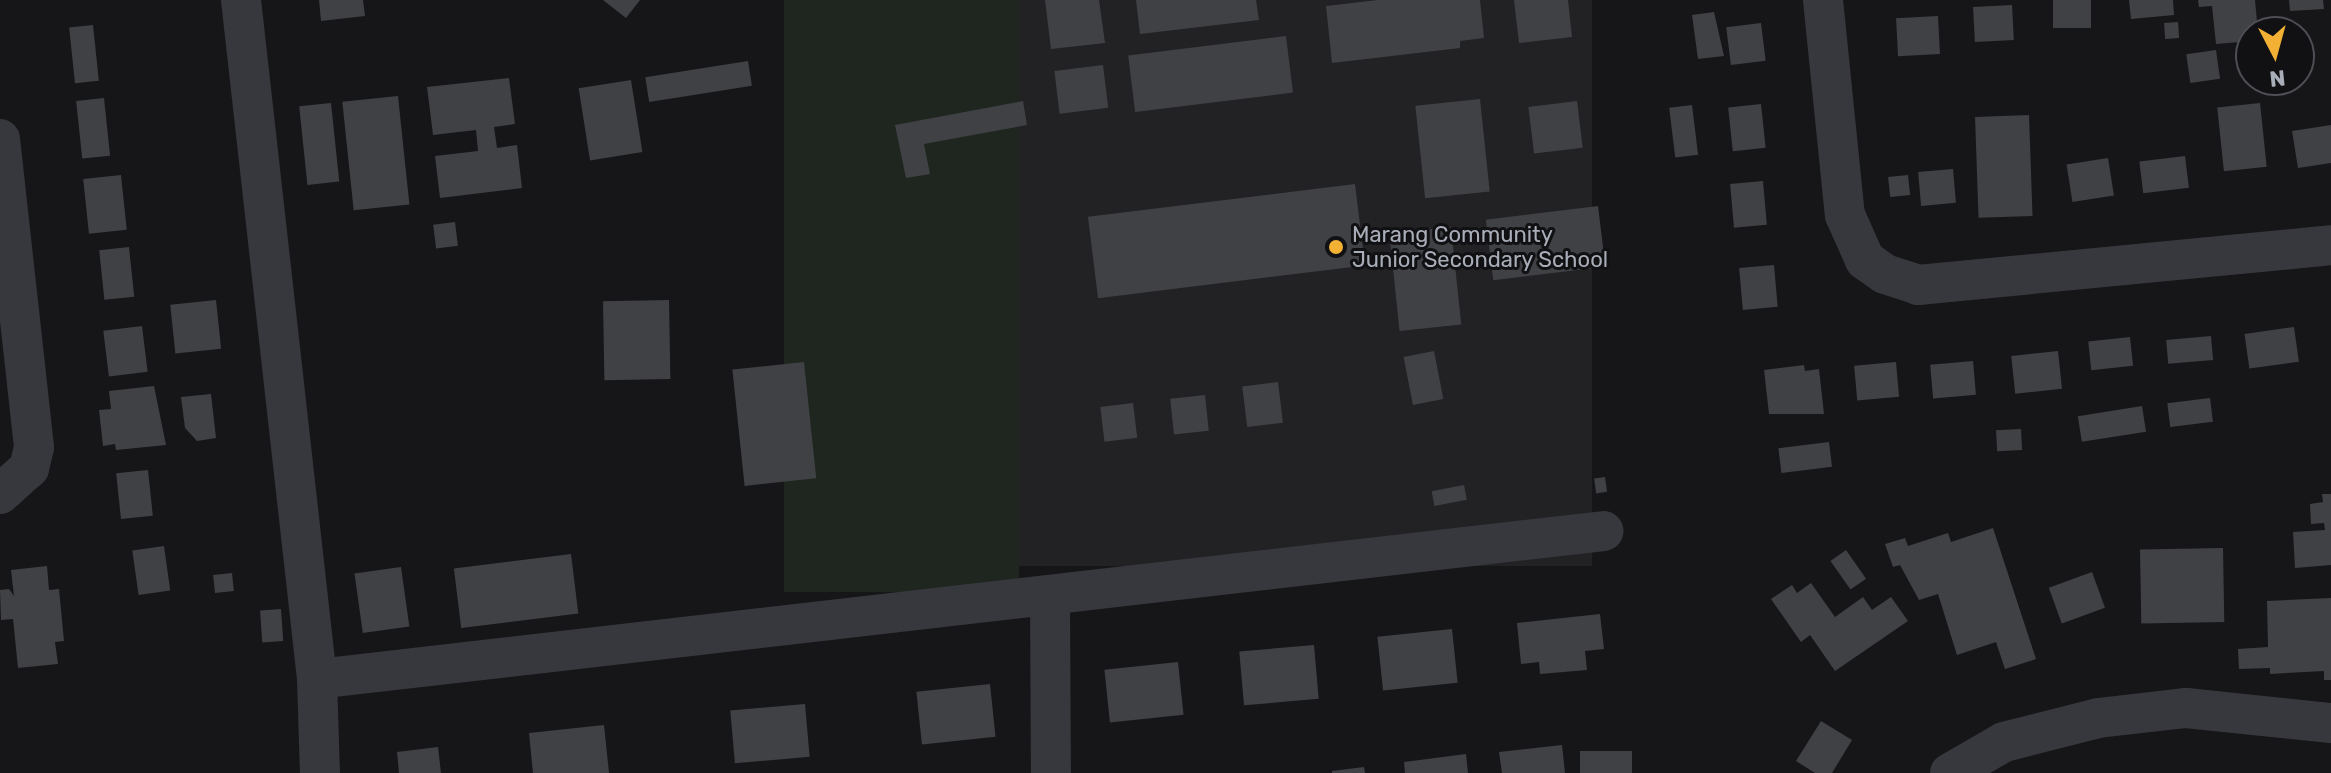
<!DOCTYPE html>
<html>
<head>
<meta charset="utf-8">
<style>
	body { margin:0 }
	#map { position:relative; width:2331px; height:773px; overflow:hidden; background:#161618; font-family:Rubik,sans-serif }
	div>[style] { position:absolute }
	.built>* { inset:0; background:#222225; transform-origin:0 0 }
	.green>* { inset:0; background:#1e261f; transform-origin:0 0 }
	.building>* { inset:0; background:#404145; transform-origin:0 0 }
	.minor>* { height:40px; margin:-20px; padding:0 20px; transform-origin:20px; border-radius:20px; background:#37383d }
	.dots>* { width:22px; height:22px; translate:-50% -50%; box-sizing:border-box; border:4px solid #111113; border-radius:50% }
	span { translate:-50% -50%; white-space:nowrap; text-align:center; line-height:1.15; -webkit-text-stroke:6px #111113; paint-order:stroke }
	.poi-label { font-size:22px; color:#a8adb8 }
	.left { translate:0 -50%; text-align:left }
	.north { position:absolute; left:2235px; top:16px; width:80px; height:80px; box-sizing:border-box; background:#111113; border:2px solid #4d4f55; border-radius:50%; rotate:174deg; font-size:22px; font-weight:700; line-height:32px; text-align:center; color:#a8adb8 }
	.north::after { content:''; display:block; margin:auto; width:28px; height:36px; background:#f2b134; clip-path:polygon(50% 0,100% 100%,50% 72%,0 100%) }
</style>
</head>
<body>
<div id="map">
	<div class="built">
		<i style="left:1019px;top:0;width:573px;height:566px"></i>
	</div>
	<div class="green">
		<i style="left:784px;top:0;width:235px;height:592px"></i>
	</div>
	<div class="building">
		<i style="clip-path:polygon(319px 0,363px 0,365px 16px,321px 21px)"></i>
		<i style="clip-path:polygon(603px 0,640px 0,626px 18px)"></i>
		<i style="clip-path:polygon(1045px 0,1099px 0,1105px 43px,1051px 49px)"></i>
		<i style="clip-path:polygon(1136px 0,1256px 0,1259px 20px,1140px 34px)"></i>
		<i style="clip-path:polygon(1378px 0,1480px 0,1484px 38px,1460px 41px,1460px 48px,1332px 63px,1326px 6px)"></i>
		<i style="clip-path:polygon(1514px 0,1568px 0,1572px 37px,1519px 43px)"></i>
		<i style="left:2053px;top:0;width:38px;height:28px"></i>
		<i style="clip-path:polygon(2129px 0,2173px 0,2174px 15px,2131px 19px)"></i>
		<i style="clip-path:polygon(2198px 0,2255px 0,2258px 32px,2251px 32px,2251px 41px,2216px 44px,2212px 6px,2199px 7px)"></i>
		<i style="clip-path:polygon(2289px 0,2323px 0,2324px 9px,2290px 11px)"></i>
		<i style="left:2012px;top:5px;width:35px;height:39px;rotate:87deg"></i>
		<i style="clip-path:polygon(1714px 12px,1724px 56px,1698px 59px,1692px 15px)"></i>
		<i style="left:1938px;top:16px;width:38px;height:42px;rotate:87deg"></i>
		<i style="left:2178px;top:22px;width:16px;height:14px;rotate:86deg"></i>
		<i style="left:1761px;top:23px;width:38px;height:35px;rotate:83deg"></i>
		<i style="left:93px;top:25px;width:56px;height:24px;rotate:84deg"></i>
		<i style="left:1286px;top:36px;width:57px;height:159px;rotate:83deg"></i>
		<i style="left:2216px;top:50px;width:29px;height:30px;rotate:82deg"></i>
		<i style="left:748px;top:61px;width:25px;height:104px;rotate:81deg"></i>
		<i style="left:1103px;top:65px;width:43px;height:49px;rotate:83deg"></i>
		<i style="clip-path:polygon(509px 78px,515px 124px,494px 127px,497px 148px,517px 145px,522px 188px,440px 198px,435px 156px,478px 151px,476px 130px,433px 135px,427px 87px)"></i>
		<i style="left:631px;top:80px;width:73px;height:53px;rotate:81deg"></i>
		<i style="left:398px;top:96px;width:109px;height:56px;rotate:84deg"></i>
		<i style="left:104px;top:98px;width:58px;height:28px;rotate:84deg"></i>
		<i style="left:1480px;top:99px;width:93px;height:65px;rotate:84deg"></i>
		<i style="clip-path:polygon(1023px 101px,1027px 125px,924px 144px,930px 174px,906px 178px,895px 125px)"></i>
		<i style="left:1577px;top:101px;width:47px;height:49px;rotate:83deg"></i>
		<i style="left:331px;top:103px;width:79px;height:32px;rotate:84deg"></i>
		<i style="left:2260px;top:103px;width:64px;height:43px;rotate:84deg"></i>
		<i style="left:1761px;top:104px;width:44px;height:33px;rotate:84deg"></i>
		<i style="left:1692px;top:105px;width:50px;height:23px;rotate:83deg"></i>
		<i style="left:2029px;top:115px;width:101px;height:54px;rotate:88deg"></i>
		<i style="clip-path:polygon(2331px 125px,2331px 163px,2298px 168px,2292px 131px)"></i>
		<i style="left:2185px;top:156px;width:32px;height:46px;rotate:83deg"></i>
		<i style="left:2108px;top:158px;width:38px;height:42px;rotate:81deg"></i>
		<i style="left:1953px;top:169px;width:34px;height:35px;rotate:85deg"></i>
		<i style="left:121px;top:175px;width:55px;height:38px;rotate:84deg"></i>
		<i style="left:1908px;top:175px;width:20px;height:20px;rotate:84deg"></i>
		<i style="left:1763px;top:181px;width:44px;height:33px;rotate:85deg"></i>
		<i style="left:1355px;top:184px;width:82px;height:269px;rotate:83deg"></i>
		<i style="left:1598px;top:206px;width:61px;height:113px;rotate:83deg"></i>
		<i style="left:455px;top:222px;width:24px;height:22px;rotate:83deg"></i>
		<i style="left:1451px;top:227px;width:98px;height:62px;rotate:84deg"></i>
		<i style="left:129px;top:247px;width:50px;height:30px;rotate:84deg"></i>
		<i style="left:1774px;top:265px;width:42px;height:35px;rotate:85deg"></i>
		<i style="left:216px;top:300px;width:49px;height:46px;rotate:84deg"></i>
		<i style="left:669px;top:300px;width:79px;height:66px;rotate:89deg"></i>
		<i style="left:142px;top:326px;width:46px;height:39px;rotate:83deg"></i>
		<i style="left:2294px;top:327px;width:35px;height:50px;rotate:82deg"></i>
		<i style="left:2211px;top:336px;width:24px;height:45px;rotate:85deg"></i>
		<i style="left:2130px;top:337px;width:29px;height:42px;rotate:84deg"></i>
		<i style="left:1434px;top:351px;width:49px;height:31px;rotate:79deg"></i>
		<i style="left:2058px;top:351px;width:38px;height:47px;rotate:84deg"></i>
		<i style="left:1973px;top:361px;width:34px;height:43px;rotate:85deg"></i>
		<i style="left:804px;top:362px;width:117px;height:72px;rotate:84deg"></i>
		<i style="left:1896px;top:362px;width:35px;height:42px;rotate:85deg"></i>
		<i style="clip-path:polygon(1804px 365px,1805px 371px,1819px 369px,1824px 414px,1769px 414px,1764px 370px)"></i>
		<i style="left:1278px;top:382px;width:41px;height:36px;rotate:83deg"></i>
		<i style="clip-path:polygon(154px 386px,166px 445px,116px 450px,115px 444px,103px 446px,99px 410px,111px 409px,109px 391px)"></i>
		<i style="clip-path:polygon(211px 394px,216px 438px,197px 441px,185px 428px,181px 397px)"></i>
		<i style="left:1205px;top:395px;width:36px;height:35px;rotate:84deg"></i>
		<i style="left:2210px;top:398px;width:24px;height:43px;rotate:83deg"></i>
		<i style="left:1133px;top:403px;width:35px;height:33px;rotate:83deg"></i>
		<i style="left:2142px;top:406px;width:26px;height:65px;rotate:81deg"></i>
		<i style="left:2021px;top:429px;width:21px;height:25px;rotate:87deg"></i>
		<i style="left:1829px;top:442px;width:25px;height:51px;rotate:83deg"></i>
		<i style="left:148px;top:470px;width:46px;height:32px;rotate:84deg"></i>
		<i style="left:1605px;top:477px;width:15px;height:11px;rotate:82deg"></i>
		<i style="left:1464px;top:485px;width:15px;height:33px;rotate:79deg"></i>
		<i style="clip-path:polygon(2322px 494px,2331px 494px,2331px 565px,2295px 568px,2293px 532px,2325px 530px,2324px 523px,2311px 524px,2310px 504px,2323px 502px)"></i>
		<i style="clip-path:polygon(1993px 528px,2036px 659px,2005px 669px,1996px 642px,1957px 655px,1938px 594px,1919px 600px,1900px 565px,1893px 567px,1885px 544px,1905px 538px,1908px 546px,1948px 533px,1951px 542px)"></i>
		<i style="left:164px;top:546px;width:45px;height:32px;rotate:82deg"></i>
		<i style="left:2223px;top:548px;width:74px;height:83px;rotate:89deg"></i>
		<i style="left:1846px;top:550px;width:35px;height:19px;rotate:55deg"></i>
		<i style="left:571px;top:554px;width:60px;height:118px;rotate:83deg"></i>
		<i style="clip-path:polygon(47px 566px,49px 590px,59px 589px,64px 641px,55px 642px,58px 664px,18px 668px,13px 619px,1px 620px,0 590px,9px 589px,14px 596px,11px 570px)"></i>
		<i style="left:401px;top:567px;width:60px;height:47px;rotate:82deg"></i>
		<i style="left:2092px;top:572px;width:38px;height:46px;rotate:70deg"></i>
		<i style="left:232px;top:573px;width:18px;height:19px;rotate:84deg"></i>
		<i style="clip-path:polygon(1811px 583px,1835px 617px,1863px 597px,1872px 610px,1891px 597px,1908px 621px,1835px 671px,1810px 635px,1801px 642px,1771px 599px,1792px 585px,1797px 593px)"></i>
		<i style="clip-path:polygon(2331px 598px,2331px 680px,2324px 680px,2324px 671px,2270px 674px,2270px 668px,2239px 669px,2238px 649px,2268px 647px,2267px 601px)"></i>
		<i style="left:281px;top:609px;width:32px;height:21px;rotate:86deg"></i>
		<i style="clip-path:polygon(1600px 614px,1604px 649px,1585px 651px,1587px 670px,1540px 674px,1539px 662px,1521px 664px,1517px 623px)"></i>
		<i style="left:1452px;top:629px;width:54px;height:75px;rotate:84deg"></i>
		<i style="left:1314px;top:645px;width:54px;height:75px;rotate:85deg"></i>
		<i style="left:1178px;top:662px;width:53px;height:74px;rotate:84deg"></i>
		<i style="left:990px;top:684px;width:53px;height:74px;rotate:84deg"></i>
		<i style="left:805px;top:704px;width:53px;height:75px;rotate:85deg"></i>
		<i style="clip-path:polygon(1821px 721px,1852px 740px,1832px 773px,1815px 773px,1796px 761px)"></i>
		<i style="clip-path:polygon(604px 725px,609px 773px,533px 773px,529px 733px)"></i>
		<i style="clip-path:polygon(1562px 745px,1565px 773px,1502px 773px,1499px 752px)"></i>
		<i style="clip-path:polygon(438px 747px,441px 773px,399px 773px,397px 752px)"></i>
		<i style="left:1580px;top:751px;width:52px;height:22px"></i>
		<i style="clip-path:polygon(1466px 754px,1468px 773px,1405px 773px,1404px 762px)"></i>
		<i style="clip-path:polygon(1364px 767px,1365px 773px,1332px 773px,1332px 771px)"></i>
	</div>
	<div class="minor">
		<i style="left:241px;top:0;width:683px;rotate:83.61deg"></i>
		<i style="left:317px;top:679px;width:94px;rotate:88.2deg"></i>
		<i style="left:1823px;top:0;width:216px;rotate:84.2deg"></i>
		<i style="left:1845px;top:215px;width:49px;rotate:66deg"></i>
		<i style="left:1865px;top:260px;width:24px;rotate:35deg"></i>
		<i style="left:1885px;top:274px;width:35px;rotate:18deg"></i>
		<i style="left:1918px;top:285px;width:415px;rotate:-5.5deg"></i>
		<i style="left:0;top:139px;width:310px;rotate:83.7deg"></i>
		<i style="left:34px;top:447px;width:22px;rotate:103deg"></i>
		<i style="left:29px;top:468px;width:39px;rotate:138deg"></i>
		<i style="left:1050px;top:598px;width:175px;rotate:89.7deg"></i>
		<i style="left:317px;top:679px;width:1295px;rotate:-6.56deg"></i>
		<i style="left:1950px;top:773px;width:62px;rotate:-29.9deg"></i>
		<i style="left:2004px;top:742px;width:97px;rotate:-14.3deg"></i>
		<i style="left:2098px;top:718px;width:89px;rotate:-6.5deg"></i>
		<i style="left:2186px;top:708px;width:146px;rotate:5.9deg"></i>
	</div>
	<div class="dots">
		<i style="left:1336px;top:247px;background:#f2b134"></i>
	</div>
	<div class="poi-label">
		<span class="left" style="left:1352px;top:247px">Marang Community<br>Junior Secondary School</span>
	</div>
	<div class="north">N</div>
</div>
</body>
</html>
